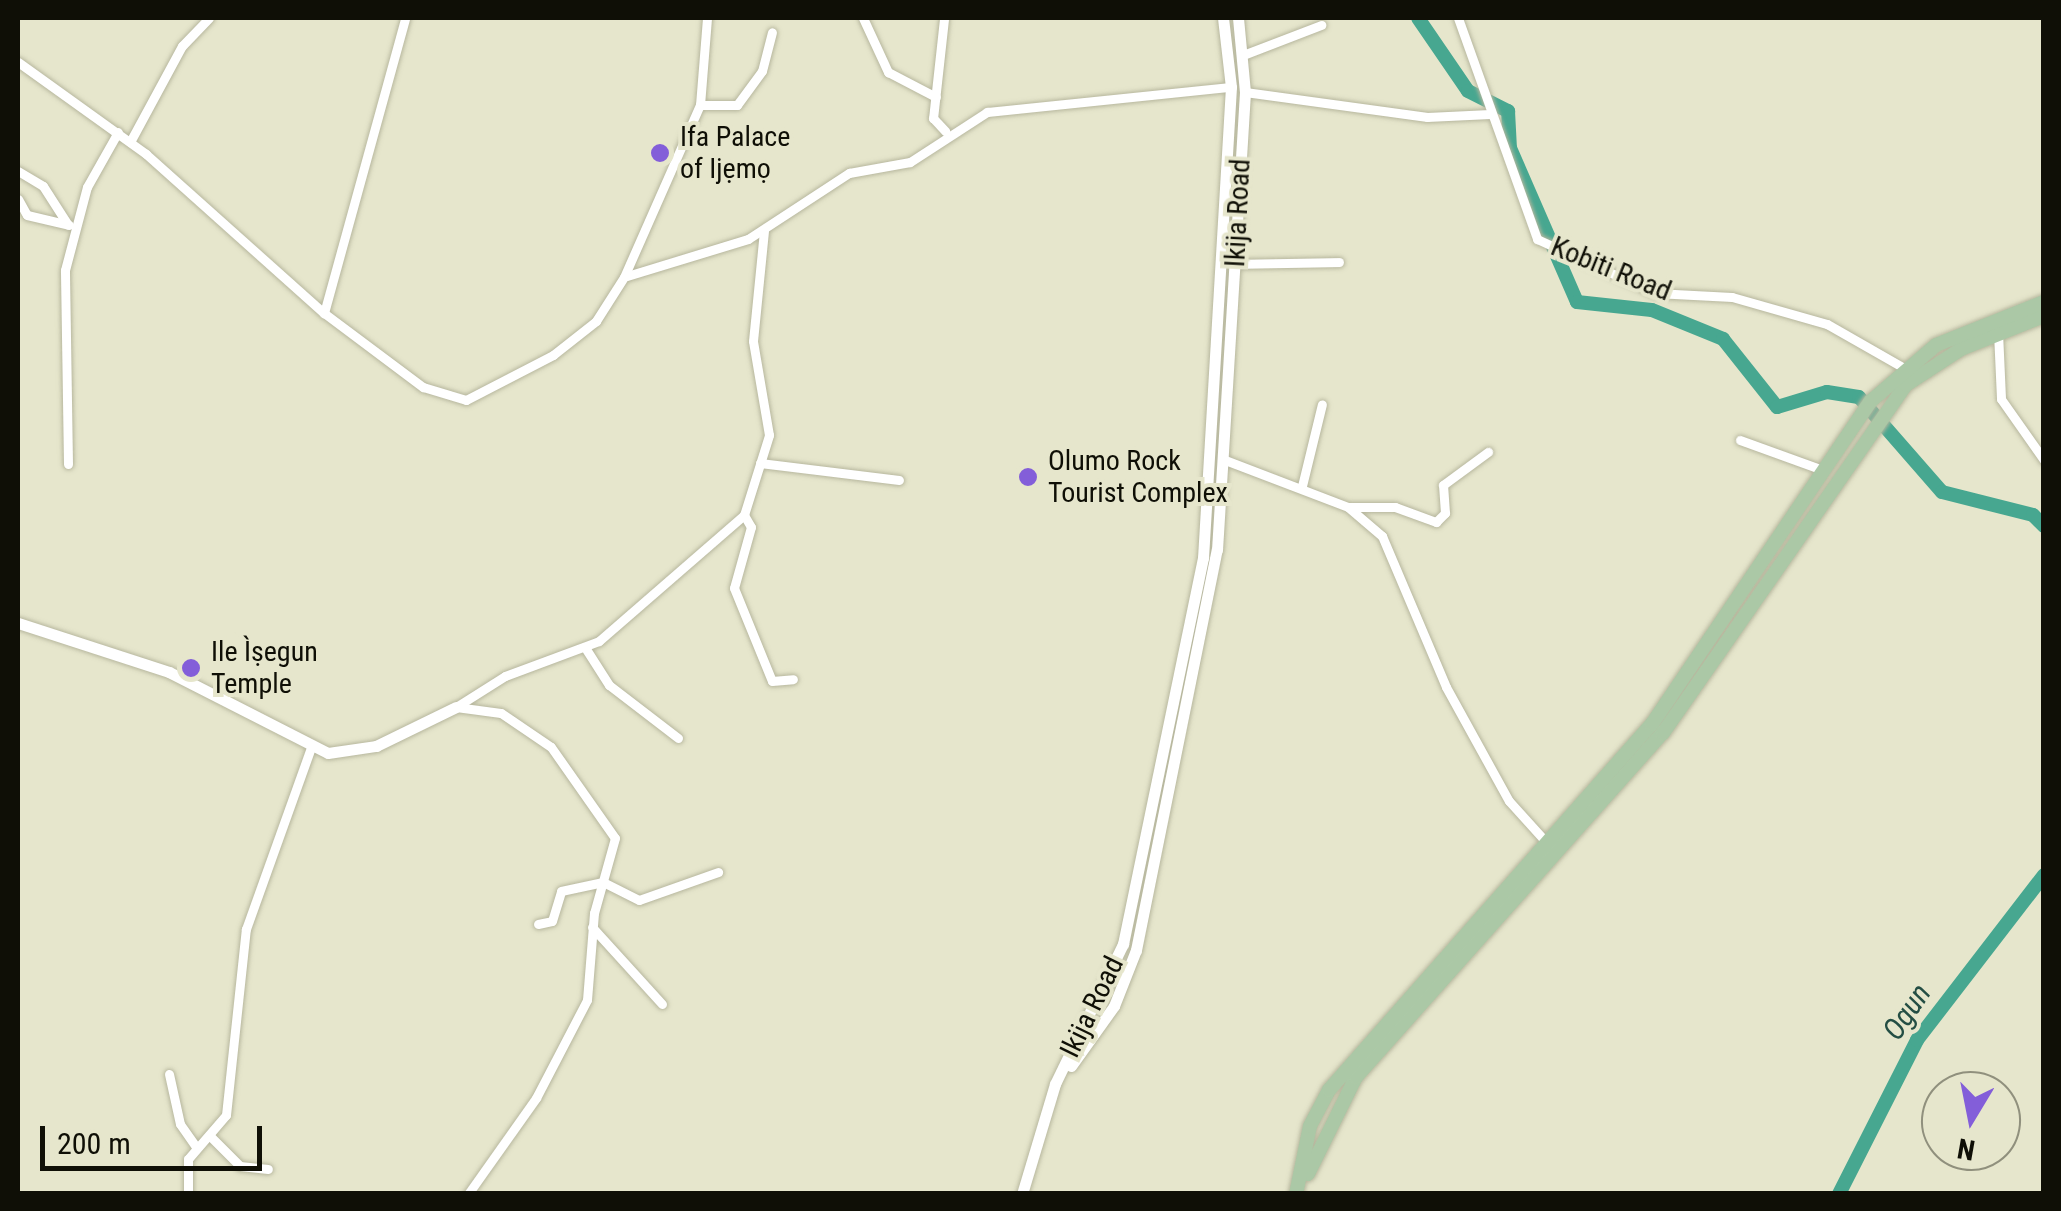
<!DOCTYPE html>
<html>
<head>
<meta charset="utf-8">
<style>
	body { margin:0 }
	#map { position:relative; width:2061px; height:1211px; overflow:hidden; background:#e6e6cc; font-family:"Roboto Condensed",sans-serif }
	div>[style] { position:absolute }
	.river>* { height:14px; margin:-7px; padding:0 7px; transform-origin:7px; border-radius:7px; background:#47a790 }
	.roads { filter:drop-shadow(0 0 2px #b7b79e) drop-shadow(0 0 2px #b7b79e) }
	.minor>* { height:9px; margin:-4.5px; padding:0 4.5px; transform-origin:4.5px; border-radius:4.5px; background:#fff }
	.tertiary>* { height:11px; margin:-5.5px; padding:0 5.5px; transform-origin:5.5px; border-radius:5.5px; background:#fff }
	.primary>* { height:14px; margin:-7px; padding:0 7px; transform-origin:7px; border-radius:7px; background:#abc8a6 }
	.dots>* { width:28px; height:28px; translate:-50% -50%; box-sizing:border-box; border:5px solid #e6e6cc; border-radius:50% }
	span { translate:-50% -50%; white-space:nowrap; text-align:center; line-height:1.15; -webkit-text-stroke:8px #e6e6cc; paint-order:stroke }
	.poi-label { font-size:28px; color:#0f0f06 }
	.left { translate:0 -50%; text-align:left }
	.street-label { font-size:28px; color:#0f0f06 }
	.water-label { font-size:30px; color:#244e44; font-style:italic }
	.frame { position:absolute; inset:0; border:20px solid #0f0f06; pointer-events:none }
	.north { position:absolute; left:1921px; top:1071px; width:100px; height:100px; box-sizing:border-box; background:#e6e6cc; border:2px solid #90907d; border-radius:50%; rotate:190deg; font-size:28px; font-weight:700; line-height:40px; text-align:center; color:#0f0f06 }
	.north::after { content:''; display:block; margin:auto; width:35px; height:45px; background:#835ed9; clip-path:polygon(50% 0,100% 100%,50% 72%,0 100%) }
	.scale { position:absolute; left:40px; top:1126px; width:222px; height:45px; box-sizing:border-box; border:5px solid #0f0f06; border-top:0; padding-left:12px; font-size:30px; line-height:35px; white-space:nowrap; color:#0f0f06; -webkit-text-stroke:8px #e6e6cc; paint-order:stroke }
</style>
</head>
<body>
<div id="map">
	<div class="river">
		<i style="left:1418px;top:18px;width:88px;rotate:55.6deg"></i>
		<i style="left:1468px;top:91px;width:45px;rotate:26.6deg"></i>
		<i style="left:1508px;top:111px;width:37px;rotate:87deg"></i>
		<i style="left:1510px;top:148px;width:168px;rotate:66.5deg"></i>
		<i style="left:1577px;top:302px;width:75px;rotate:6.1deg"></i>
		<i style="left:1652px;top:310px;width:77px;rotate:22.2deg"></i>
		<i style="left:1723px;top:339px;width:87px;rotate:51.5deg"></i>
		<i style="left:1777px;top:407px;width:52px;rotate:-16.7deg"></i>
		<i style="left:1827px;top:392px;width:32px;rotate:9deg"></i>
		<i style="left:1859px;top:397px;width:126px;rotate:48.9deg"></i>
		<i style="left:1942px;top:492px;width:94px;rotate:14.2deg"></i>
		<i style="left:2033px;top:515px;width:16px;rotate:45deg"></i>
		<i style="left:1839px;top:1194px;width:173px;rotate:-63.1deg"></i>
		<i style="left:1917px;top:1040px;width:208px;rotate:-52.4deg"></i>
	</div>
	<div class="roads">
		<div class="minor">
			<i style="left:863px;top:18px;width:60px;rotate:65.2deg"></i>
			<i style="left:888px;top:72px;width:54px;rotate:27.5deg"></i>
			<i style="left:1458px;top:18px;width:235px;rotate:70.3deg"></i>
			<i style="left:1537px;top:239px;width:130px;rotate:24.6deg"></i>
			<i style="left:1655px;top:293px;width:77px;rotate:3deg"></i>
			<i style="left:1732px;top:297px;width:99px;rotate:15.9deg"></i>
			<i style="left:1827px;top:324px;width:89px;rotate:29.7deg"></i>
			<i style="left:944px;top:19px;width:100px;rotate:96.3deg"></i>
			<i style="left:933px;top:118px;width:18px;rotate:47deg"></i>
			<i style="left:1243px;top:55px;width:84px;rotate:-21deg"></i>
			<i style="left:18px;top:62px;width:158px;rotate:35.7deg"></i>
			<i style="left:146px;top:154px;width:239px;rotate:41.8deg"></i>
			<i style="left:324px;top:313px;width:124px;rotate:36.8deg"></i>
			<i style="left:423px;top:387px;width:45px;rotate:16.8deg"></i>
			<i style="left:466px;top:400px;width:98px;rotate:-27.3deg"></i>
			<i style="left:553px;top:355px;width:55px;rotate:-38.3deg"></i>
			<i style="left:596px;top:321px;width:52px;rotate:-57.5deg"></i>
			<i style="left:624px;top:277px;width:188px;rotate:-66.2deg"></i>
			<i style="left:700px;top:105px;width:87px;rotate:-85.4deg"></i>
			<i style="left:1245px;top:92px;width:184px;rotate:7.8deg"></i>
			<i style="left:1427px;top:117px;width:63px;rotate:-2.7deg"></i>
			<i style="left:700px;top:105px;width:37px"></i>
			<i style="left:737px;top:105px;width:42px;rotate:-53.7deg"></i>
			<i style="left:762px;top:71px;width:40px;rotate:-75.6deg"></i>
			<i style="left:130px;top:142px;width:109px;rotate:-61.6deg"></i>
			<i style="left:182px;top:46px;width:39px;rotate:-46deg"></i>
			<i style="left:18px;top:171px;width:29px;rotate:31deg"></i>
			<i style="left:43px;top:186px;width:46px;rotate:57.3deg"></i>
			<i style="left:18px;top:199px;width:18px;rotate:61deg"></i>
			<i style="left:27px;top:215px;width:43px;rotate:13.4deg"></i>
			<i style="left:1235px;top:264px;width:104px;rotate:-1.1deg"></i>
			<i style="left:627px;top:276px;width:127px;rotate:-17deg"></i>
			<i style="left:748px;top:239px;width:121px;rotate:-33.2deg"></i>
			<i style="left:849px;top:173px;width:62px;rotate:-10.2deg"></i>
			<i style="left:910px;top:162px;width:92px;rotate:-33deg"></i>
			<i style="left:987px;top:112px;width:245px;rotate:-5.9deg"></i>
			<i style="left:324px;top:313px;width:306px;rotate:-74.6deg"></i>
			<i style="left:1998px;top:332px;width:67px;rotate:87.4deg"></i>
			<i style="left:2001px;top:399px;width:75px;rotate:54.8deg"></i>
			<i style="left:1740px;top:440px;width:85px;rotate:19.9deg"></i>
			<i style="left:1225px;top:460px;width:132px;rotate:20.9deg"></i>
			<i style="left:1348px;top:507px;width:45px;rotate:40.5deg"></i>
			<i style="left:1382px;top:536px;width:164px;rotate:67deg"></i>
			<i style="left:1446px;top:687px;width:130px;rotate:61.1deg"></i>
			<i style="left:1509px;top:801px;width:57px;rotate:47.9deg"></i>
			<i style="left:760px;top:463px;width:140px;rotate:7deg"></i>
			<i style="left:68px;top:464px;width:194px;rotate:-90.9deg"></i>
			<i style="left:65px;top:270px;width:86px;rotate:-75.2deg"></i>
			<i style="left:87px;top:187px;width:63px;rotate:-60.6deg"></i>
			<i style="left:1302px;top:486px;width:84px;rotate:-76.3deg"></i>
			<i style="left:1350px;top:507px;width:45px"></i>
			<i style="left:1395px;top:507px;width:44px;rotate:20.1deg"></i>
			<i style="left:1436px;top:522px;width:13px;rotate:-45deg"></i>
			<i style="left:1445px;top:513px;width:28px;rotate:-94deg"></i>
			<i style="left:1443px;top:485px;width:56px;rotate:-36.3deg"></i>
			<i style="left:744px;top:515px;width:14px;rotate:60deg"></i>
			<i style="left:751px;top:527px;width:63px;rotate:105.6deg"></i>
			<i style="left:734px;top:588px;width:100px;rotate:67.8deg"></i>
			<i style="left:772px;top:681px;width:21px;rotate:-5deg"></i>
			<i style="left:586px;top:649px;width:43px;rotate:57.4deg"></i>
			<i style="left:609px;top:685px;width:87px;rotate:37.5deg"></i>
			<i style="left:456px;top:707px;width:58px;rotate:-32.3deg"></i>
			<i style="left:505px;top:676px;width:100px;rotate:-20.4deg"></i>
			<i style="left:599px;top:641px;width:192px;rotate:-41deg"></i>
			<i style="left:744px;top:515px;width:84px;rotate:-72.6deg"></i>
			<i style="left:769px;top:435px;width:95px;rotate:-99.7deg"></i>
			<i style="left:753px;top:341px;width:111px;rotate:-84.3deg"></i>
			<i style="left:456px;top:707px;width:45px;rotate:7.6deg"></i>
			<i style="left:501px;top:713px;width:60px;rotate:34.2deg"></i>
			<i style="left:551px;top:747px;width:111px;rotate:54.9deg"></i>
			<i style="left:615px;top:838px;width:78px;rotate:105.6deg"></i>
			<i style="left:594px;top:913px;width:87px;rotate:94.6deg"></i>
			<i style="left:587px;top:1000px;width:110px;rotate:117.5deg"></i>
			<i style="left:536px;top:1098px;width:118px;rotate:125.3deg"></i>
			<i style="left:538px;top:924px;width:14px;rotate:-12deg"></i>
			<i style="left:552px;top:921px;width:31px;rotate:-73deg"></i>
			<i style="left:561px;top:891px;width:43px;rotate:-12.1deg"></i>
			<i style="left:603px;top:882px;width:40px;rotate:26.6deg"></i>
			<i style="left:639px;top:900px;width:84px;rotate:-19.5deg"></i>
			<i style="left:592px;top:927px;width:104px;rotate:47.7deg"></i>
			<i style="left:169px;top:1074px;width:51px;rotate:77.6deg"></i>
			<i style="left:180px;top:1124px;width:28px;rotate:55deg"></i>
			<i style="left:211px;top:1137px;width:41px;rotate:45deg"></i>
			<i style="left:240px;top:1166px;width:28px;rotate:6deg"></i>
			<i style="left:188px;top:1194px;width:35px;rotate:-90deg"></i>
			<i style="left:188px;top:1159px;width:58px;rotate:-49.2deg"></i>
			<i style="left:226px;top:1115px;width:187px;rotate:-83.9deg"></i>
			<i style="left:246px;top:929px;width:193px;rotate:-70.3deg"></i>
		</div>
		<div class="tertiary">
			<i style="left:18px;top:623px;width:159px;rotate:18deg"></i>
			<i style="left:169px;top:672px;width:178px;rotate:27deg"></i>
			<i style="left:328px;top:753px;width:49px;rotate:-8.3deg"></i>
			<i style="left:376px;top:746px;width:89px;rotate:-26deg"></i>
			<i style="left:1071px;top:1066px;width:74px;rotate:-54.4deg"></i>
			<i style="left:1114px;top:1006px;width:60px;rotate:-68.6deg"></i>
			<i style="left:1136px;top:950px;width:408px;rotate:-78.6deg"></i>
			<i style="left:1217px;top:550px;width:459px;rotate:-86.5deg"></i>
			<i style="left:1245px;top:92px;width:74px;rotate:-95.4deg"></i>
			<i style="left:1022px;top:1194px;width:115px;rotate:-73.3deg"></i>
			<i style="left:1055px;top:1084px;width:156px;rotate:-64.1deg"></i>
			<i style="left:1123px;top:944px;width:394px;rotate:-78.3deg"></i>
			<i style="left:1203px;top:558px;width:472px;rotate:-86.6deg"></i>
			<i style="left:1231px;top:87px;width:69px;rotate:-96.6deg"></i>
		</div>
		<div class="primary">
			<i style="left:1308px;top:1174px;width:108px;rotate:-63.7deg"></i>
			<i style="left:1356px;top:1077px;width:461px;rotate:-48.3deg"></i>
			<i style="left:1663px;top:733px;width:424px;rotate:-55.1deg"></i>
			<i style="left:1906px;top:385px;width:66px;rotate:-33.2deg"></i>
			<i style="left:1961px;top:349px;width:89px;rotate:-21.7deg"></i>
			<i style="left:1296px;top:1194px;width:69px;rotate:-78.4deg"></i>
			<i style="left:1310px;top:1126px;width:41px;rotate:-62.2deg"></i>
			<i style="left:1329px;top:1090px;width:488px;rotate:-48.6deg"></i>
			<i style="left:1652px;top:724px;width:390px;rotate:-55.9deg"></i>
			<i style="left:1871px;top:401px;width:86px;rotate:-40.7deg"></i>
			<i style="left:1936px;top:345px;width:116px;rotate:-21.7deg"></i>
		</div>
	</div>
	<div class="dots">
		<i style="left:660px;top:153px;background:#835ed9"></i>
		<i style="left:1028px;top:477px;background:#835ed9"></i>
		<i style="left:191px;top:668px;background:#835ed9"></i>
	</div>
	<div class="poi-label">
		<span class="left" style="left:680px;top:153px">Ifa Palace<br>of Ijẹmọ</span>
		<span class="left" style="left:1048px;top:477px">Olumo Rock<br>Tourist Complex</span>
		<span class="left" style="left:211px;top:668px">Ile Ìṣegun<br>Temple</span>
	</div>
	<div class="street-label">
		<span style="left:1238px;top:213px;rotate:-87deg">Ikija Road</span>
		<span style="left:1611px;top:269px;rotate:22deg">Kobiti Road</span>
		<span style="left:1092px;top:1007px;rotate:-64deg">Ikija Road</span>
	</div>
	<div class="water-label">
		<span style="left:1907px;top:1012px;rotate:-56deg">Ogun</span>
	</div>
	<div class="frame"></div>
	<div class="north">N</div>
	<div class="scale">200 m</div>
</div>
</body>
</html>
